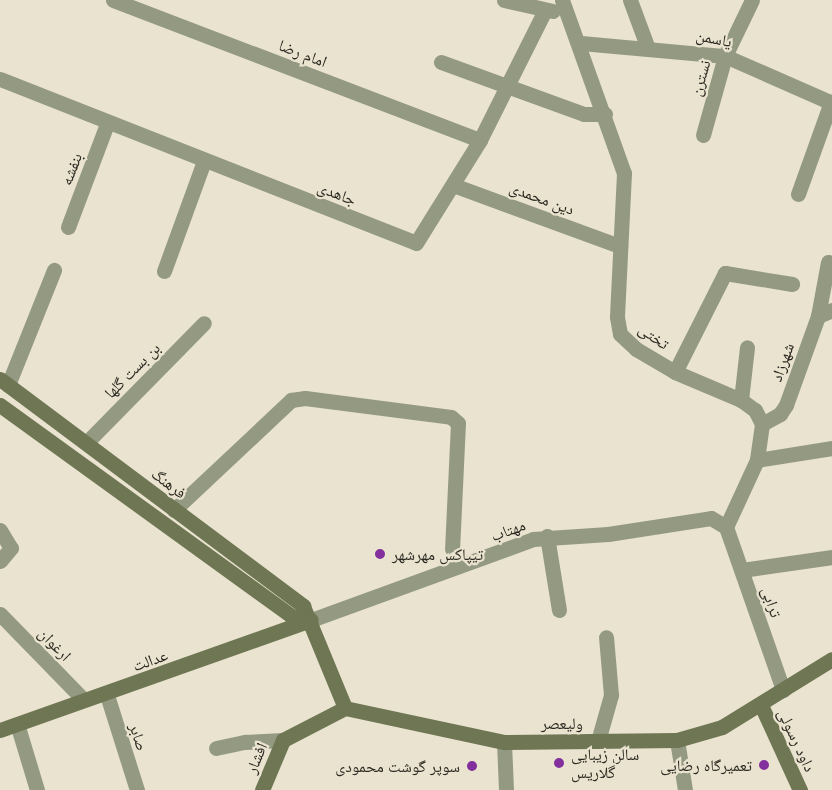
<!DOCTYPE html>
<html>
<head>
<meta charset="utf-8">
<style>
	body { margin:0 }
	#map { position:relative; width:832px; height:790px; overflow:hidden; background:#e9e3cf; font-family:Lora,"Noto Naskh Arabic",serif }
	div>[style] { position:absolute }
	.street>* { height:15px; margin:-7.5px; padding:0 7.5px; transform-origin:7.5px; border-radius:7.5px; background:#949a82 }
	.secondary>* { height:15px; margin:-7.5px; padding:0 7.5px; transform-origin:7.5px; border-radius:7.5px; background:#6e7654 }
	.dots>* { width:16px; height:16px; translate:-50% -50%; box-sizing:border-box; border:3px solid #e9e3cf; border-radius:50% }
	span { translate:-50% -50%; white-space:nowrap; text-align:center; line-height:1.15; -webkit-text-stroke:4.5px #e9e3cf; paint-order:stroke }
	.street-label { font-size:16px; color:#2b2921 }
	.poi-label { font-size:16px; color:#2b2921 }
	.left { translate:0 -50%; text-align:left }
	.right { translate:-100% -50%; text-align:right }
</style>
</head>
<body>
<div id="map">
	<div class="street">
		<i style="left:113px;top:0;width:393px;rotate:20.9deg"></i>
		<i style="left:504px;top:0;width:50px;rotate:12.7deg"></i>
		<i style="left:562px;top:0;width:184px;rotate:70.3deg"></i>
		<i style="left:624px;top:173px;width:144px;rotate:92.8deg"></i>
		<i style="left:617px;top:317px;width:17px;rotate:80deg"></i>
		<i style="left:620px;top:334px;width:22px;rotate:43deg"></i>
		<i style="left:636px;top:349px;width:45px;rotate:30.5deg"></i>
		<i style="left:675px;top:372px;width:72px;rotate:23deg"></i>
		<i style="left:741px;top:400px;width:17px;rotate:36deg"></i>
		<i style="left:755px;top:410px;width:16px;rotate:63deg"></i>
		<i style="left:762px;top:424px;width:36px;rotate:98deg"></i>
		<i style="left:757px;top:460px;width:74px;rotate:114.8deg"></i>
		<i style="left:630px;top:0;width:49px;rotate:69.7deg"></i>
		<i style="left:581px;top:43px;width:145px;rotate:5.2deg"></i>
		<i style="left:725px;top:56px;width:117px;rotate:23.7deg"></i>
		<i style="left:441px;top:62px;width:152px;rotate:20deg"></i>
		<i style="left:584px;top:114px;width:21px"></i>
		<i style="left:0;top:79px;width:447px;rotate:21.5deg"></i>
		<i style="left:416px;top:243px;width:121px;rotate:-58.1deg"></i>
		<i style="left:480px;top:140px;width:143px;rotate:-63.4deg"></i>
		<i style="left:703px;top:135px;width:82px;rotate:-74.4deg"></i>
		<i style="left:725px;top:56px;width:62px;rotate:-64.3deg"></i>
		<i style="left:453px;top:185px;width:178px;rotate:20.1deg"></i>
		<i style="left:798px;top:194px;width:98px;rotate:-70.3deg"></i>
		<i style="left:68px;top:227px;width:110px;rotate:-69.3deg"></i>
		<i style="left:164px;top:271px;width:117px;rotate:-70deg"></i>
		<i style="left:818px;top:316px;width:55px;rotate:-79.5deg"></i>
		<i style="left:675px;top:372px;width:111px;rotate:-63.2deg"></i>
		<i style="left:725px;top:273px;width:68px;rotate:9.3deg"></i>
		<i style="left:8px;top:385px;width:124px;rotate:-68.2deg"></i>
		<i style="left:741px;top:400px;width:53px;rotate:-83.5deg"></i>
		<i style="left:762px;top:424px;width:21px;rotate:-29deg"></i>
		<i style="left:780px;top:414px;width:11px;rotate:-56deg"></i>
		<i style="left:786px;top:405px;width:95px;rotate:-70.2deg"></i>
		<i style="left:818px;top:316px;width:15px;rotate:-23deg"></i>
		<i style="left:86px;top:443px;width:168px;rotate:-45.5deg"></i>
		<i style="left:757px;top:460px;width:76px;rotate:-9.1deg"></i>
		<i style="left:174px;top:510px;width:161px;rotate:-43.2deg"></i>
		<i style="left:291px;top:400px;width:14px;rotate:-8deg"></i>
		<i style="left:305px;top:398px;width:147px;rotate:7.4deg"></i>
		<i style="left:451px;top:417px;width:9px;rotate:41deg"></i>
		<i style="left:458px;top:423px;width:126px;rotate:92.7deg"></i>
		<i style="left:0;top:530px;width:21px;rotate:59deg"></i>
		<i style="left:11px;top:548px;width:17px;rotate:130deg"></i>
		<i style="left:547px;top:536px;width:75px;rotate:80.8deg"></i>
		<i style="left:742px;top:570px;width:91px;rotate:-8.2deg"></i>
		<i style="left:0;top:614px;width:119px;rotate:45.7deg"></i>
		<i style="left:311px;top:620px;width:236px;rotate:-20deg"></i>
		<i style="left:533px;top:539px;width:75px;rotate:-3.8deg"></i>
		<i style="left:608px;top:534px;width:104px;rotate:-8.8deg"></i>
		<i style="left:711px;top:518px;width:17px;rotate:31deg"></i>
		<i style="left:726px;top:527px;width:173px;rotate:70.7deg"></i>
		<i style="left:107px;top:695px;width:100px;rotate:72.5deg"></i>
		<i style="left:18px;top:727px;width:66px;rotate:73.2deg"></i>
		<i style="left:677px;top:740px;width:51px;rotate:80.9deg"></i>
		<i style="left:598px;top:741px;width:48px;rotate:-74.2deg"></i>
		<i style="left:611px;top:695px;width:58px;rotate:-94.9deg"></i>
		<i style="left:504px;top:742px;width:48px;rotate:87.6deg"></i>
		<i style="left:216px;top:748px;width:30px;rotate:-12deg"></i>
		<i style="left:245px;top:742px;width:38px;rotate:-3deg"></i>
	</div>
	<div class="secondary">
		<i style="left:0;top:379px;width:379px;rotate:36.8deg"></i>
		<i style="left:303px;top:606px;width:110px;rotate:67.6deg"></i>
		<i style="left:0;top:405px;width:359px;rotate:35.9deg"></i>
		<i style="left:291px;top:616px;width:20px;rotate:11deg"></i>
		<i style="left:761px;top:705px;width:94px;rotate:65.4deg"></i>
		<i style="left:0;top:730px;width:329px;rotate:-19.5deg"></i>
		<i style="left:262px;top:790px;width:54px;rotate:-67.2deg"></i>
		<i style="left:283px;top:740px;width:70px;rotate:-27.3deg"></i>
		<i style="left:345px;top:708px;width:163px;rotate:12.1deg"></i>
		<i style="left:504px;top:742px;width:173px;rotate:-0.7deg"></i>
		<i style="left:677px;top:740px;width:47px;rotate:-16.1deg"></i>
		<i style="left:722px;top:727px;width:129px;rotate:-31.7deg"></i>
	</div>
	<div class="dots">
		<i style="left:380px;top:554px;background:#832f9e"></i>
		<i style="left:559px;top:763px;background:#832f9e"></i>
		<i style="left:764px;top:765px;background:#832f9e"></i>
		<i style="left:472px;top:766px;background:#832f9e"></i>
	</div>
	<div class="street-label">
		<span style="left:714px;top:38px;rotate:11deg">یاسمن</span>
		<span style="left:303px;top:53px;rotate:21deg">امام رضا</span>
		<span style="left:700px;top:78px;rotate:-74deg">نسترن</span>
		<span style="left:71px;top:169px;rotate:-69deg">بنفشه</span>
		<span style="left:337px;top:193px;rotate:21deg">جاهدی</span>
		<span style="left:542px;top:198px;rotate:20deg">دین محمدی</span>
		<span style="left:654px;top:336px;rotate:35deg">تختی</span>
		<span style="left:782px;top:362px;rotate:-70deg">شهرزاد</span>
		<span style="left:132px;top:370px;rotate:-45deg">بن بست گلها</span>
		<span style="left:169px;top:483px;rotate:37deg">فرهنگ</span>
		<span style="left:508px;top:530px;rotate:-20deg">مهتاب</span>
		<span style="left:772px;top:602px;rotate:71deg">ترابی</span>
		<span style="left:55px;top:644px;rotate:46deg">ارغوان</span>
		<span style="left:150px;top:660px;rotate:-20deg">عدالت</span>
		<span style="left:562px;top:723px">ولیعصر</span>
		<span style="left:139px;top:737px;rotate:73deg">صابر</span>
		<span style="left:797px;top:740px;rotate:65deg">داود رسولی</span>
		<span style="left:256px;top:758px;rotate:-67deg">افشار</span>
	</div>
	<div class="poi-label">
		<span class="left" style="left:392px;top:554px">تیپاکس مهرشهر</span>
		<span class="left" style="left:571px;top:763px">سالن زیبایی<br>گلاریس</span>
		<span class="right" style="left:752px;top:765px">تعمیرگاه رضایی</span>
		<span class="right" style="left:460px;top:766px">سوپر گوشت محمودی</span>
	</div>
</div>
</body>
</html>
